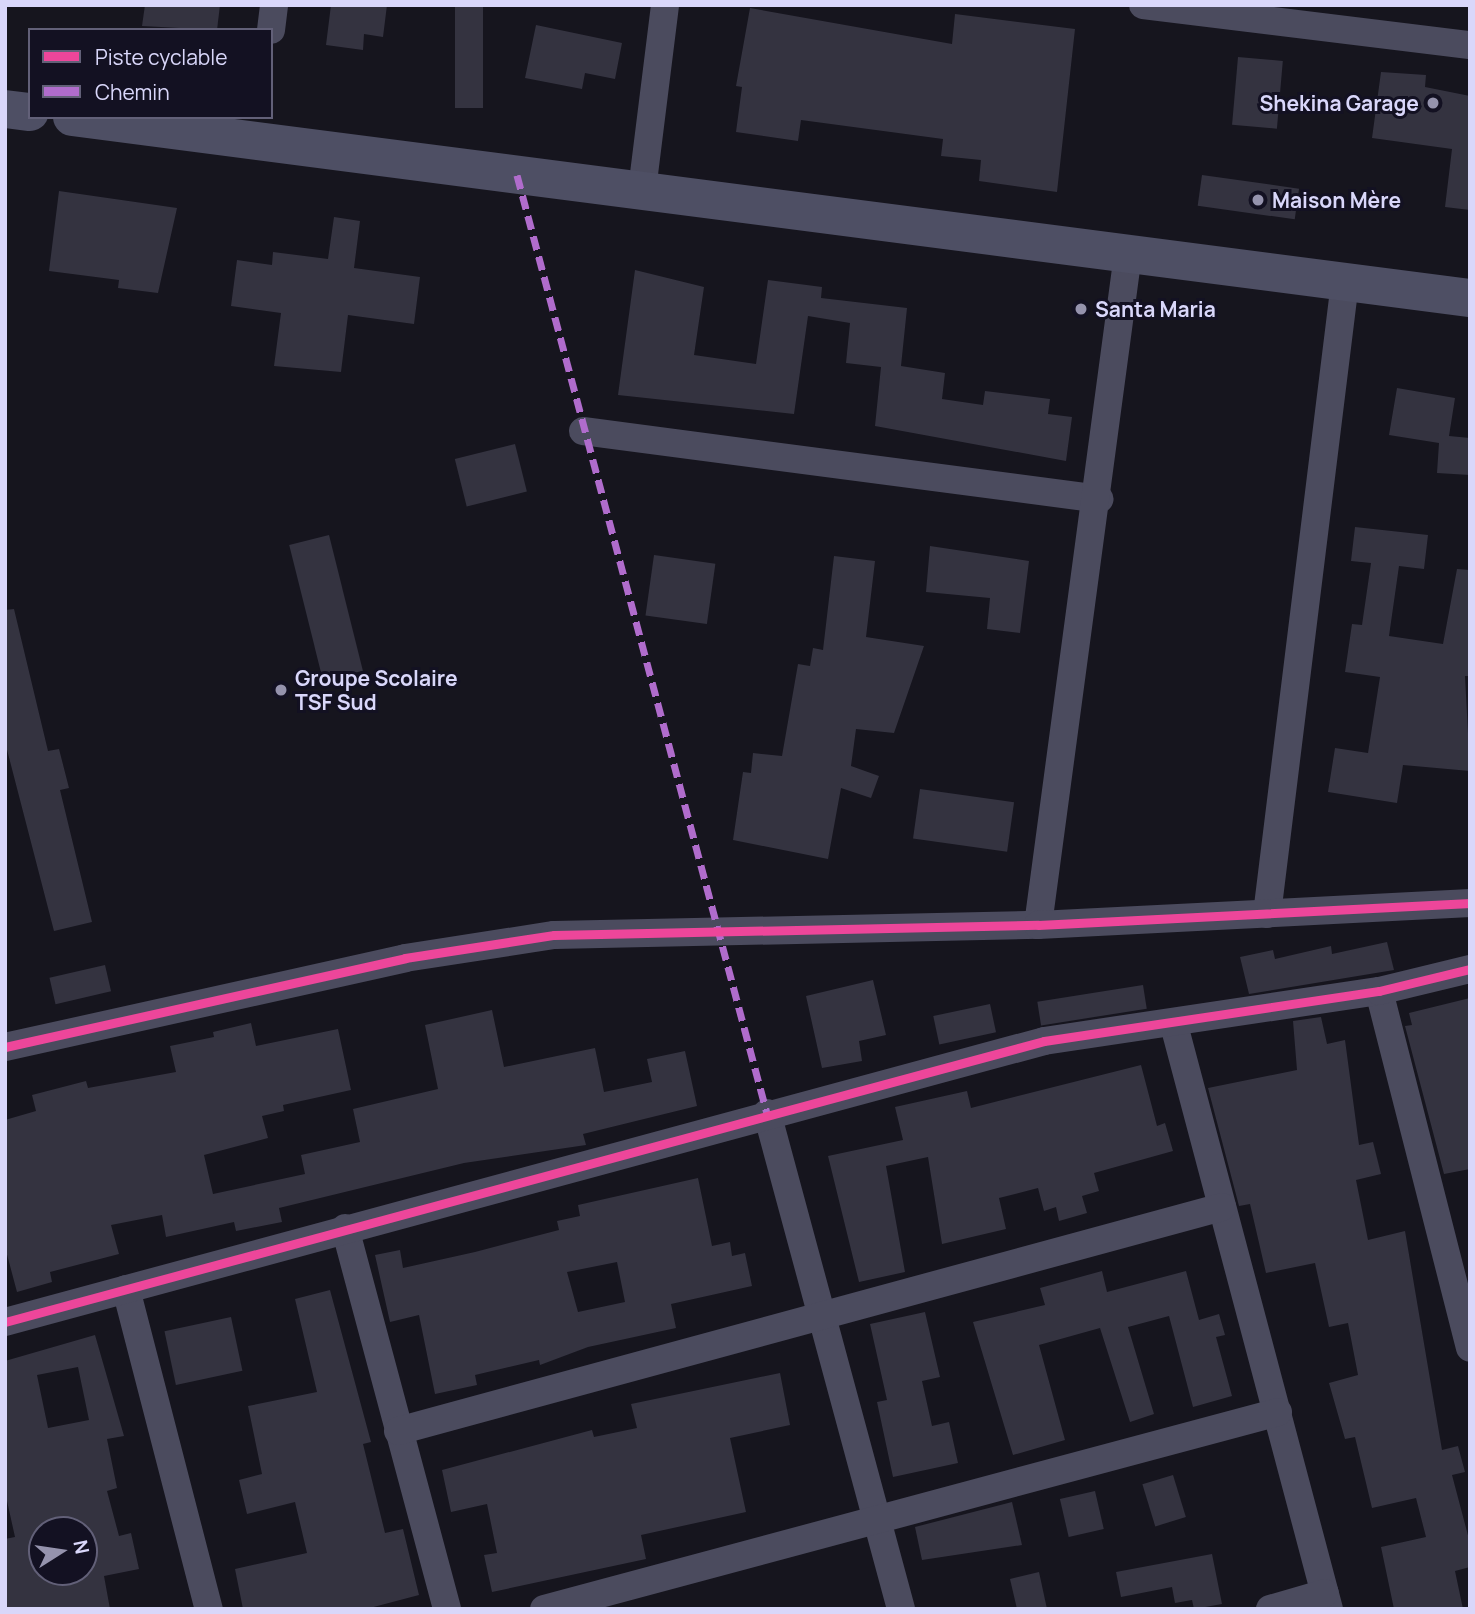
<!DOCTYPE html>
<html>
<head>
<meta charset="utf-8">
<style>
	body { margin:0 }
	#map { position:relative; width:1475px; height:1614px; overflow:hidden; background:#16151e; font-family:Manrope,sans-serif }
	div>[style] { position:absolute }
	.building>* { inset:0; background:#343340; transform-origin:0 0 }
	.street>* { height:28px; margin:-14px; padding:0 14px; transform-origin:14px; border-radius:14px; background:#4b4b5e }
	.secondary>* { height:38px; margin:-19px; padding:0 19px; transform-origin:19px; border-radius:19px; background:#4e4f64 }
	.quiet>* { height:7px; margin-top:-3.5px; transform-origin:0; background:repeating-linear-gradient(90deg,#b06ccc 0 14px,transparent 0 21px) }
	.cycleway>* { height:9px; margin:-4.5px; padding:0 4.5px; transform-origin:4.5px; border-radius:4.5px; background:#ed469a }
	.dots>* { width:19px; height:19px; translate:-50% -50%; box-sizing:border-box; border:4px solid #131122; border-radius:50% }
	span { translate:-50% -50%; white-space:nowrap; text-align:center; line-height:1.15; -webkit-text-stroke:6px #131122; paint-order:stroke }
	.poi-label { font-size:21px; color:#d9d7fa; font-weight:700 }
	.right { translate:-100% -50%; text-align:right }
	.left { translate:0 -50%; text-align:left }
	.frame { position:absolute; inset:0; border:7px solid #d9d7fa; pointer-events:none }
	.legend { position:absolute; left:28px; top:28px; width:245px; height:91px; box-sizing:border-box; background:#131122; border:2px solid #626078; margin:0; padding:9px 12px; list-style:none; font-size:21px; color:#d9d7fa }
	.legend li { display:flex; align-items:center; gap:14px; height:35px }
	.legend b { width:35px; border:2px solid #626078 }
	.north { position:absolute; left:28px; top:1516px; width:70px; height:70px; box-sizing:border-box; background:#131122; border:2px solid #626078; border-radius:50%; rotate:78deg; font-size:19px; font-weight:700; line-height:28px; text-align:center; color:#d9d7fa }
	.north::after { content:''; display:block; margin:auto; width:24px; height:32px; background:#9593ad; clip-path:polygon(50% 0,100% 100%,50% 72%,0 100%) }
</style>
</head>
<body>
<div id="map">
	<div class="building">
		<i style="clip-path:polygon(145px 5px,220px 5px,217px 30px,142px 26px)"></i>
		<i style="clip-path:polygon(331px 5px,387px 5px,383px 37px,364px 34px,363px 50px,326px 45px)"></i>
		<i style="left:455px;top:5px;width:28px;height:103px"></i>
		<i style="clip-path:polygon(750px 8px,952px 44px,955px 14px,1075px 29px,1057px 192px,979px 181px,981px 160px,941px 156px,943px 139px,801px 120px,798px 141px,736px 132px,742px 87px,736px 86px)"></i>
		<i style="clip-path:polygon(536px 25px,622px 43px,615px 79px,585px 73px,582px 89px,525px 78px)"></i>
		<i style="left:1238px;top:57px;width:45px;height:68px;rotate:5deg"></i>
		<i style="clip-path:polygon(1381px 72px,1426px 75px,1425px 87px,1470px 96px,1470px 210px,1445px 207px,1452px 149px,1372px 138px)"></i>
		<i style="left:1202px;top:175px;width:98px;height:31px;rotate:8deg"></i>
		<i style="clip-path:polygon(59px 191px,177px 208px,158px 293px,118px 288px,119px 280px,49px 271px)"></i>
		<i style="clip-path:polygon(334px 217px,360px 221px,354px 268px,420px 277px,414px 324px,348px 315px,341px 372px,274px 366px,281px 313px,231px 306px,237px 260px,272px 265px,273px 252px,328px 259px)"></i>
		<i style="clip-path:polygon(635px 270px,704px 287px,694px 355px,756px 364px,768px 280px,822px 287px,821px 298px,907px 308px,901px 366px,945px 373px,942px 399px,983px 405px,985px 391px,1050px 399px,1048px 414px,1072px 417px,1066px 461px,875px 426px,881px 367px,846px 363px,850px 323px,808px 316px,794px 414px,618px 395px)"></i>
		<i style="clip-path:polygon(1397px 388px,1455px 398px,1449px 436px,1470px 438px,1470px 475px,1437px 473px,1439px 443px,1389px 435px)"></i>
		<i style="left:515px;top:444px;width:49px;height:62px;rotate:76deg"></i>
		<i style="clip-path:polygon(1355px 527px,1428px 535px,1424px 569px,1399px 566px,1389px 636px,1443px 644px,1457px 569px,1470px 570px,1470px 676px,1465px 676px,1470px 771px,1403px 765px,1397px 803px,1328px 792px,1335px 748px,1368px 753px,1380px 677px,1345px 672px,1352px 624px,1362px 625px,1371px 563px,1351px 561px)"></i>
		<i style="left:329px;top:535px;width:140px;height:41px;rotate:76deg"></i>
		<i style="clip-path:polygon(930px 546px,1029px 561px,1020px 633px,987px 629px,990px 598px,926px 592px)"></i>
		<i style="left:654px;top:555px;width:62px;height:61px;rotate:8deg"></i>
		<i style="clip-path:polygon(834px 556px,875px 561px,866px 637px,924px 646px,894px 733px,856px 729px,851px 766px,879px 776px,871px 798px,841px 788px,828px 859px,733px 840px,743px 772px,751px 773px,753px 753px,782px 756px,798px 664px,810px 666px,813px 648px,823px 650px)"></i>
		<i style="clip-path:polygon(14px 609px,48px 751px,59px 749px,69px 788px,60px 790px,92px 922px,54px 931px,5px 742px,5px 610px)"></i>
		<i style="left:920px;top:789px;width:95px;height:50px;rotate:8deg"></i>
		<i style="clip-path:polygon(1387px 942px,1394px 970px,1249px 994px,1240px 957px,1273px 950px,1275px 959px,1331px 946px,1332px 954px)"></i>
		<i style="left:105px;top:965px;width:27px;height:57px;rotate:77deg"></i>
		<i style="clip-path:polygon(873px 980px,886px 1035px,859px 1041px,862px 1061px,822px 1068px,806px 996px)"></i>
		<i style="left:1143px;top:985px;width:24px;height:107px;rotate:81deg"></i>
		<i style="clip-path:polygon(1470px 998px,1470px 1169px,1444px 1174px,1405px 1026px,1412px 1025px,1409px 1013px)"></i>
		<i style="left:990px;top:1004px;width:29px;height:58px;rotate:78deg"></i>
		<i style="clip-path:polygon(492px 1010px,504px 1067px,595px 1048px,604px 1092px,652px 1082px,647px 1059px,685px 1051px,697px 1106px,583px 1134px,586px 1145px,464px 1163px,279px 1208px,282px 1222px,236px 1231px,234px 1222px,166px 1237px,162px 1215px,111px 1225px,119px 1254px,50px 1272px,52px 1282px,17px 1292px,5px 1247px,5px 1120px,36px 1111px,32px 1095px,86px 1081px,88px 1088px,176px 1072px,170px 1046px,214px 1037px,213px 1032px,251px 1023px,256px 1046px,338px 1029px,351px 1090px,283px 1105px,284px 1111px,262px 1116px,268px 1138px,204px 1155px,213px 1194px,305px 1174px,301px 1155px,360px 1142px,353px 1109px,438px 1089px,425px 1025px)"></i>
		<i style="clip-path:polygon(1321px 1017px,1327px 1044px,1345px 1040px,1359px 1145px,1373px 1142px,1381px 1174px,1356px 1180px,1368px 1240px,1405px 1231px,1442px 1450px,1458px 1446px,1465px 1472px,1452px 1475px,1470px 1543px,1470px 1567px,1455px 1571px,1463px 1609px,1394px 1609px,1381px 1547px,1426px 1537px,1416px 1498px,1372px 1508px,1355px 1437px,1345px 1439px,1329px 1383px,1358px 1375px,1348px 1323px,1329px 1327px,1315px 1263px,1266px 1273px,1250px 1204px,1239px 1206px,1208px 1088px,1297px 1070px,1293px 1021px)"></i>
		<i style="clip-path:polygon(1141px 1065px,1157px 1126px,1165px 1123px,1173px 1151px,1094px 1173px,1099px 1191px,1082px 1196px,1087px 1213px,1059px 1221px,1056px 1207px,1044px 1211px,1038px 1188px,999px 1198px,1006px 1229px,942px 1244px,928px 1157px,886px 1166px,905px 1272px,859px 1282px,828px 1156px,903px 1140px,895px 1107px,967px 1091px,971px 1108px)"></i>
		<i style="clip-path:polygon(evenodd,698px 1178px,712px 1246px,730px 1242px,732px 1256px,745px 1253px,752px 1286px,671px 1304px,676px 1328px,588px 1347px,540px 1365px,539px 1360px,475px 1375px,477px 1385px,435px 1394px,419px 1315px,390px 1322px,375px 1255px,400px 1250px,403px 1268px,475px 1252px,559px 1230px,557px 1221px,580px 1216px,578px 1205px,698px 1178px,617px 1262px,625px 1302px,578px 1312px,567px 1272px,617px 1262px)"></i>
		<i style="clip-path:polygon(1102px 1271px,1107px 1292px,1186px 1271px,1199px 1320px,1219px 1314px,1225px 1335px,1216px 1337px,1232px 1396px,1193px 1407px,1169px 1316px,1128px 1327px,1154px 1414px,1130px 1422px,1100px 1328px,1039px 1345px,1065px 1440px,1013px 1455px,973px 1322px,1045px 1305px,1040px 1288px)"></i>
		<i style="clip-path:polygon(330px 1290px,371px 1442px,363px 1444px,385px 1533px,403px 1529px,419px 1595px,366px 1609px,243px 1609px,235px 1569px,307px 1553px,295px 1502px,247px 1514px,239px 1480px,262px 1474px,248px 1406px,317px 1392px,295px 1299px)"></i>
		<i style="clip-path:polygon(925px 1312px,940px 1377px,922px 1381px,932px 1426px,949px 1422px,958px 1463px,893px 1477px,877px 1402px,887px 1400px,870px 1324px)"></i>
		<i style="left:231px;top:1317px;width:55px;height:68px;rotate:78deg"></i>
		<i style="clip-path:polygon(evenodd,95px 1335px,124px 1436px,107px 1439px,117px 1488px,107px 1491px,119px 1536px,131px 1533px,139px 1569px,104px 1576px,110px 1609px,5px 1609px,5px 1539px,15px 1537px,5px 1492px,5px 1361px,95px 1335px,78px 1367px,89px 1420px,48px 1428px,37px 1375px,78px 1367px,95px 1335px,42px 1530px,84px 1530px,84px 1572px,42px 1572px,42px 1530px)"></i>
		<i style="clip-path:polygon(780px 1373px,790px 1425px,730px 1438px,746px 1512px,641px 1535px,646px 1559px,492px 1592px,484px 1555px,497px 1553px,487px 1504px,451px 1512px,442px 1470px,592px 1430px,594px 1437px,637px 1428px,631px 1404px)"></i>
		<i style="left:1173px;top:1475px;width:44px;height:32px;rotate:73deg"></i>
		<i style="left:1095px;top:1491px;width:39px;height:36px;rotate:77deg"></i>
		<i style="clip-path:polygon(1012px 1502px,1022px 1545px,922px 1560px,915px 1527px)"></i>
		<i style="clip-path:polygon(1212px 1554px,1222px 1604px,1194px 1609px,1192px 1600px,1175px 1603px,1172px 1587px,1121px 1597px,1116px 1572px)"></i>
		<i style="clip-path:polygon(1039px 1572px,1047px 1609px,1017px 1609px,1010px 1579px)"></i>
	</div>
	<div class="street">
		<i style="left:1143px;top:5px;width:329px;rotate:7deg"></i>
		<i style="left:271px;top:30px;width:25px;rotate:-83deg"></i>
		<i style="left:642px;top:190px;width:186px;rotate:-82.9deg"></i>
		<i style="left:583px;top:431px;width:521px;rotate:7.49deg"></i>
		<i style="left:1267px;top:914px;width:637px;rotate:-82.96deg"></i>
		<i style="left:1038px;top:925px;width:677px;rotate:-82.36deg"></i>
		<i style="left:1379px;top:991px;width:368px;rotate:75.7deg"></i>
		<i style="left:1174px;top:1025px;width:604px;rotate:75.14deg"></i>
		<i style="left:5px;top:1047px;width:410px;rotate:-12.5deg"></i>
		<i style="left:405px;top:958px;width:151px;rotate:-8.8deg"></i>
		<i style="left:554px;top:935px;width:484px;rotate:-1.2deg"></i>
		<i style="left:1038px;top:925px;width:433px;rotate:-2.9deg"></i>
		<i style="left:767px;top:1113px;width:514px;rotate:74.88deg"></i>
		<i style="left:345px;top:1228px;width:394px;rotate:75deg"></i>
		<i style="left:126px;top:1289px;width:331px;rotate:75.5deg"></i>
		<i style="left:5px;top:1322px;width:1076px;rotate:-15.13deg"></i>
		<i style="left:1044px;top:1041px;width:339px;rotate:-8.5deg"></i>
		<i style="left:1379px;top:991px;width:94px;rotate:-13.6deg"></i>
		<i style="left:398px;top:1431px;width:854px;rotate:-15.21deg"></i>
		<i style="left:544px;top:1609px;width:760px;rotate:-15.02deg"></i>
		<i style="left:1270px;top:1609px;width:57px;rotate:-16.2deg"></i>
	</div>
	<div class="secondary">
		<i style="left:5px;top:109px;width:25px;rotate:7deg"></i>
		<i style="left:72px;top:117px;width:1410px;rotate:7.38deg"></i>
	</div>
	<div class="quiet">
		<i style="left:517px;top:175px;width:971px;rotate:75.08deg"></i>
	</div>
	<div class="cycleway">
		<i style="left:5px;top:1047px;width:410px;rotate:-12.5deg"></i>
		<i style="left:405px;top:958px;width:151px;rotate:-8.8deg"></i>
		<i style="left:554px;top:935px;width:484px;rotate:-1.2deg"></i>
		<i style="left:1038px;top:925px;width:433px;rotate:-2.9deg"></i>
		<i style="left:5px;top:1322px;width:1076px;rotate:-15.13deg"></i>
		<i style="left:1044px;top:1041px;width:339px;rotate:-8.5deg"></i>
		<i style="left:1379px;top:991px;width:94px;rotate:-13.6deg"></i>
	</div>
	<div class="dots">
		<i style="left:1433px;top:103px;background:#9593ad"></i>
		<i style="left:1258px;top:200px;background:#9593ad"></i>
		<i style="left:1081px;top:309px;background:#9593ad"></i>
		<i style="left:281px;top:690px;background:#9593ad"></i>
	</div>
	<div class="poi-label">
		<span class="right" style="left:1419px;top:103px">Shekina Garage</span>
		<span class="left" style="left:1272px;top:200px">Maison Mère</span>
		<span class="left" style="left:1095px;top:309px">Santa Maria</span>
		<span class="left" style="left:295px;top:690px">Groupe Scolaire<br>TSF Sud</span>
	</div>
	<div class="frame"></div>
	<ul class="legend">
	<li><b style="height:9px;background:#ed469a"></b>Piste cyclable</li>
	<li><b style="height:9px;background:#b06ccc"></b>Chemin</li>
	</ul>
	<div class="north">N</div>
</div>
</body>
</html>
